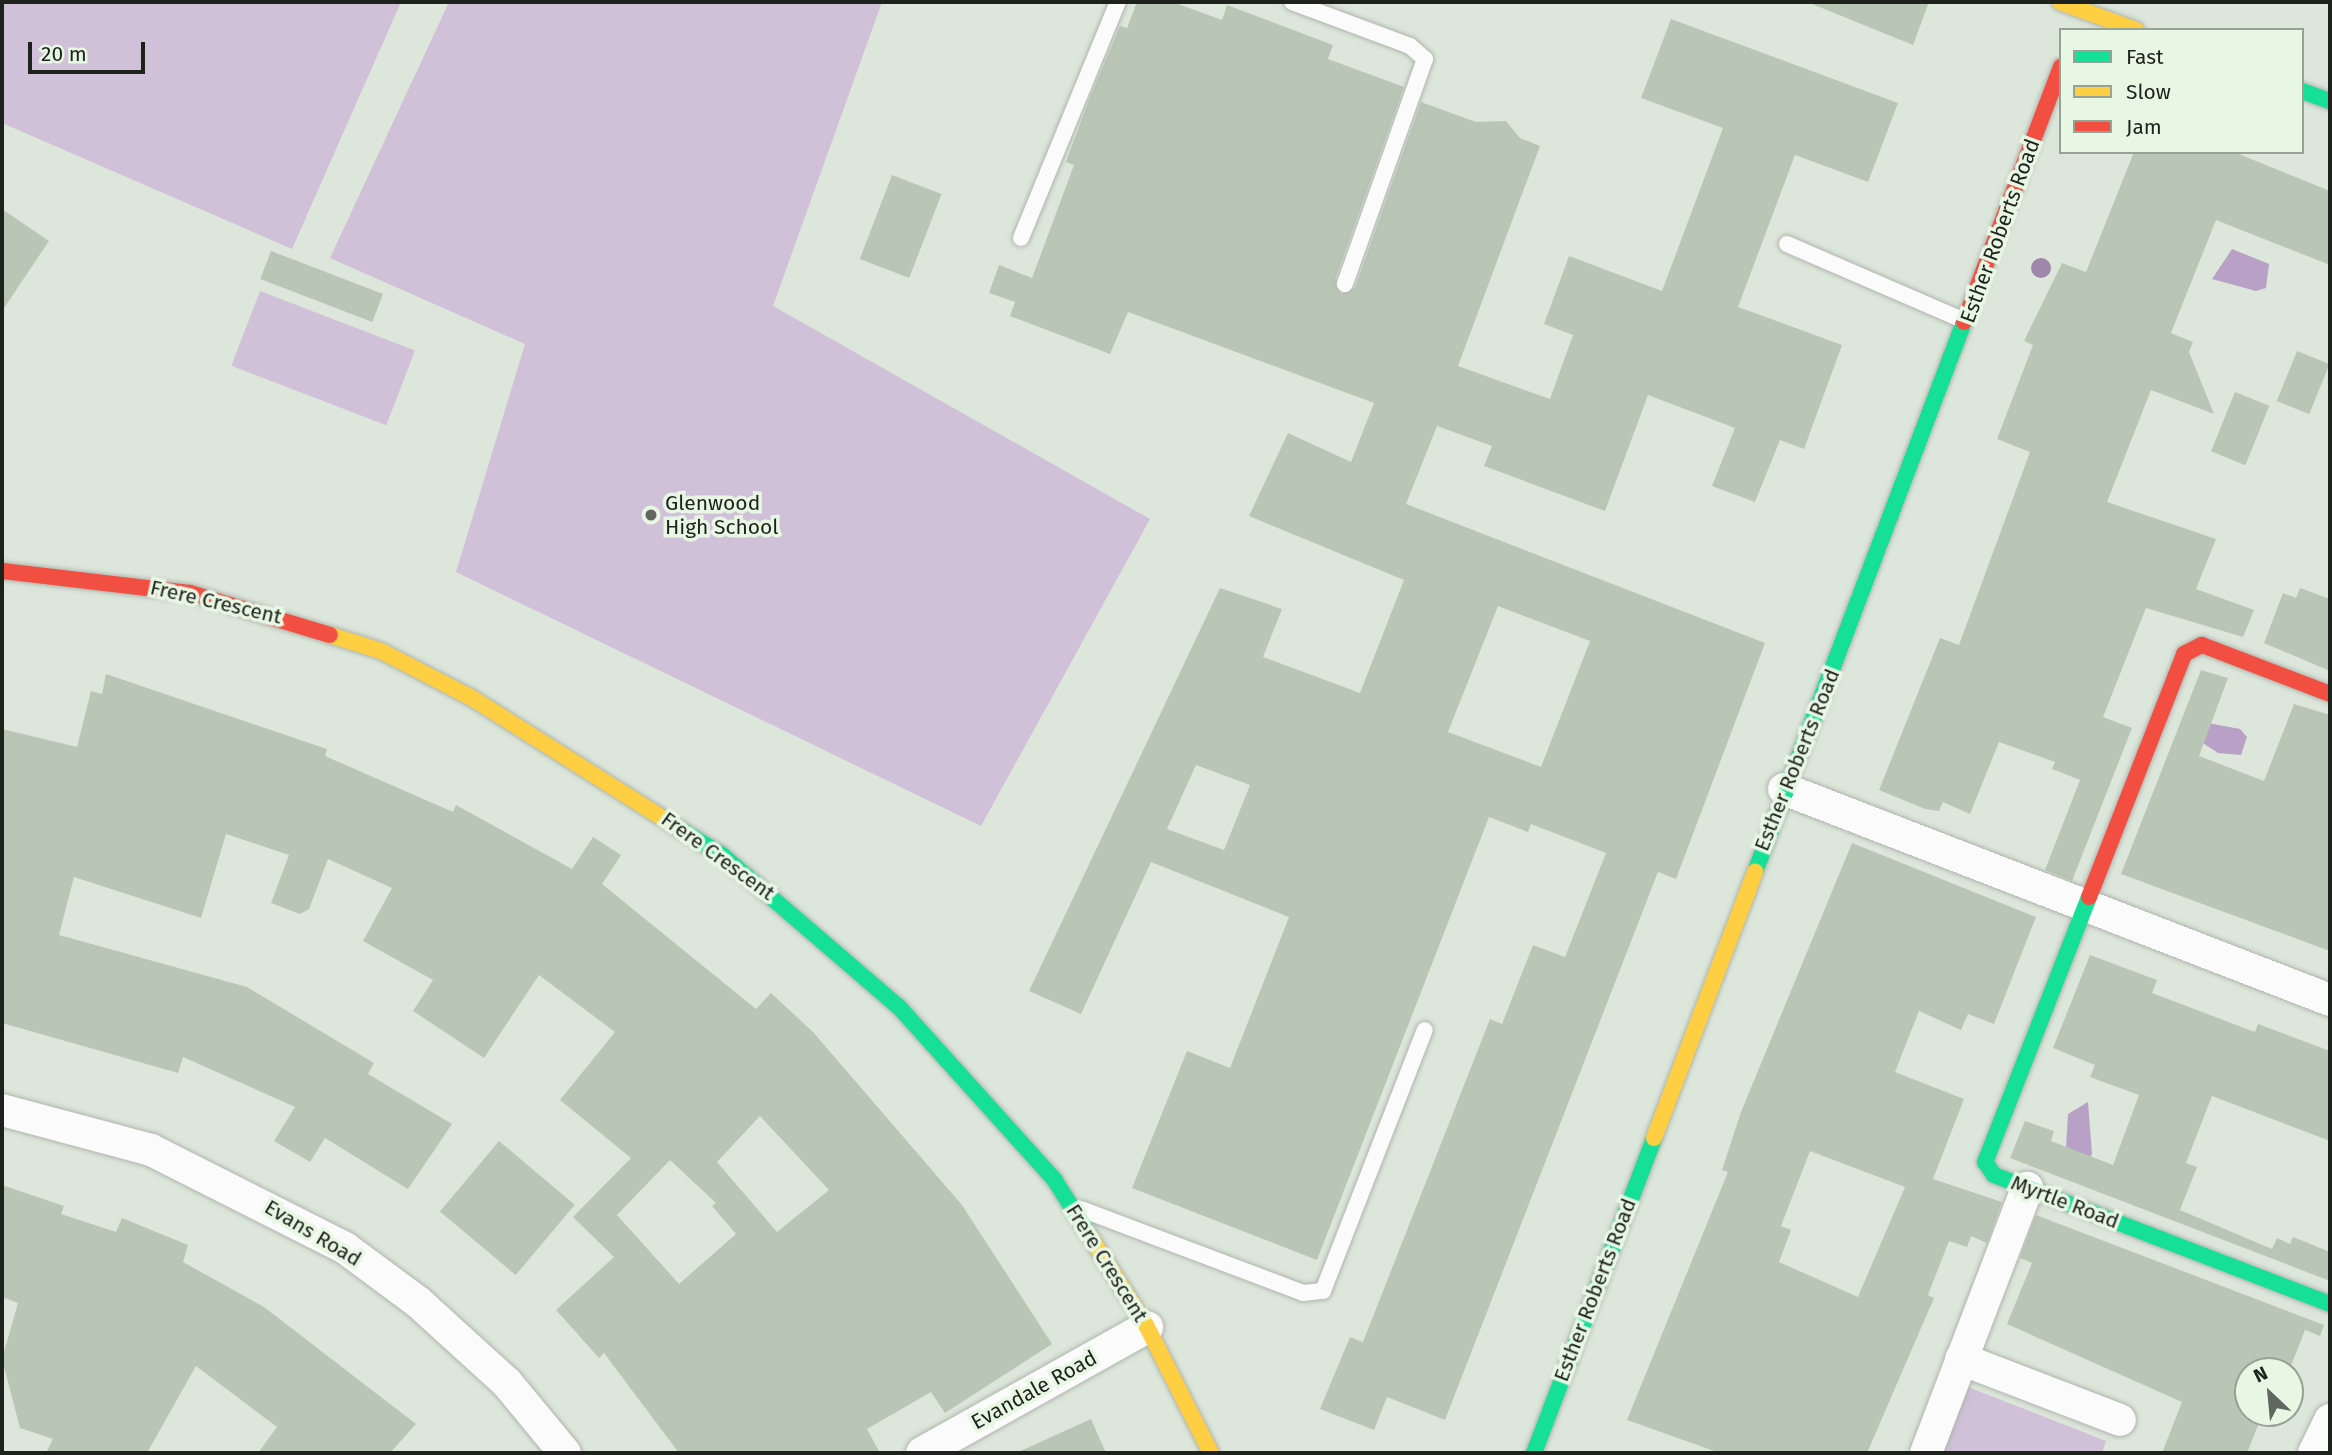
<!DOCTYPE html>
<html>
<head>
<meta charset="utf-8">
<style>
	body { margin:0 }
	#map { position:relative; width:2332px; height:1455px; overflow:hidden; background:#dde6db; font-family:"Fira Sans",sans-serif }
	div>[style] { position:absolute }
	.green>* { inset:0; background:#d0c1d9; transform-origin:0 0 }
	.water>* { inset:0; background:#b9a0c6 }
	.building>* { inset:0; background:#b9c6b6; transform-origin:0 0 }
	.roads { filter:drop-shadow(0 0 2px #afb5ad) drop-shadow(0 0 2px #afb5ad) }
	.lane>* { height:16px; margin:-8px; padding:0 8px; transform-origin:8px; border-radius:8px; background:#fafbfa }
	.street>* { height:32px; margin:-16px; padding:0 16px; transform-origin:16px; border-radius:16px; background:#fafbfa }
	.fast>* { height:16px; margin:-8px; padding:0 8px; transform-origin:8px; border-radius:8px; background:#16e098 }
	.slow>* { height:16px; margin:-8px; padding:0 8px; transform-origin:8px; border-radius:8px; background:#ffcf43 }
	.jam>* { height:16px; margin:-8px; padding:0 8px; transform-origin:8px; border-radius:8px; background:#f24e42 }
	.trees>* { width:20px; height:20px; margin:-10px; border-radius:50%; background:#9e87aa }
	.dots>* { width:19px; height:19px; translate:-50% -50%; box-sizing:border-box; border:4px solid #e7f7e4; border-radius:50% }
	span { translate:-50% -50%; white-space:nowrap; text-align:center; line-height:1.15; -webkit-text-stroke:7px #e7f7e4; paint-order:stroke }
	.street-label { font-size:21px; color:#1d221c }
	.poi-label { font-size:21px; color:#1d221c }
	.left { translate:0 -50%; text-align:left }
	.frame { position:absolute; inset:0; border:4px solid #1d221c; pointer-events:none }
	.legend { position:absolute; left:2059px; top:28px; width:245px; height:126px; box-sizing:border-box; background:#e7f7e4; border:2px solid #96a294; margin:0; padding:9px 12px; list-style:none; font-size:21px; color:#1d221c }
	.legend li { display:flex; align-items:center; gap:14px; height:35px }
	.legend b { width:35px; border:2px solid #96a294 }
	.north { position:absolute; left:2234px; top:1357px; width:70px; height:70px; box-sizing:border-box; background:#e7f7e4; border:2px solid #96a294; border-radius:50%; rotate:334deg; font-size:19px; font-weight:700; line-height:28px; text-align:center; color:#1d221c }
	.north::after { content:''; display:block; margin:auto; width:24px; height:32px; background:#60675f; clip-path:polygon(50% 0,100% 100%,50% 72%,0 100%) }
	.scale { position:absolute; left:28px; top:42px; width:117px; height:32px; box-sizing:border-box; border:4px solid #1d221c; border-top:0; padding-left:9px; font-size:21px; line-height:24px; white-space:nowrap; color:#1d221c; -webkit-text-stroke:5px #e7f7e4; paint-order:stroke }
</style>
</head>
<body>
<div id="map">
	<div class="green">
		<i style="clip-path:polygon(2px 2px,401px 2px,292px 249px,2px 123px)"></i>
		<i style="clip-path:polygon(449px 2px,882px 2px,773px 306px,1150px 519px,981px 826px,456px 572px,525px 344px,330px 258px)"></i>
		<i style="left:260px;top:291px;width:166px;height:80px;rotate:21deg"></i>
		<i style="clip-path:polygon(1963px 1385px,2106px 1441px,2102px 1453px,1938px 1453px)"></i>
	</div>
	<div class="water">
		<i style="clip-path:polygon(2232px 249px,2269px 264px,2266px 288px,2256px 291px,2212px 279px)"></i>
		<i style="clip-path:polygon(2208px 723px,2240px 729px,2247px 737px,2241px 755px,2218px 753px,2200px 741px)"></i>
		<i style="clip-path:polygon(2088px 1102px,2092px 1154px,2088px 1162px,2066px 1148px,2068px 1114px)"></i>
	</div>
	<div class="building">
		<i style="clip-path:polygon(evenodd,1137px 2px,1173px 2px,1222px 20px,1227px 5px,1333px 45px,1328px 59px,1404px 87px,1335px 280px,1341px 294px,1355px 288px,1421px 102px,1476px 122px,1506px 121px,1520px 138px,1540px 146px,1458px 366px,1550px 399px,1573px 335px,1544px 324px,1569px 256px,1662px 291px,1723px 128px,1641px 98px,1671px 19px,1898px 103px,1868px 182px,1795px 155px,1738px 307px,1842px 345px,1804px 449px,1780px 440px,1755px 502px,1712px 486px,1735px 428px,1648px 395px,1605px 511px,1484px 466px,1492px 446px,1437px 426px,1406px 504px,1765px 643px,1676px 879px,1658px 872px,1445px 1420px,1387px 1397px,1374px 1430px,1320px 1409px,1350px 1337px,1363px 1342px,1490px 1019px,1502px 1024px,1533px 945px,1565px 957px,1606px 853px,1531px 824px,1528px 832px,1489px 817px,1317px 1260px,1132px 1188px,1187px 1051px,1230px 1068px,1289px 917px,1151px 862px,1081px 1014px,1029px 991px,1220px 588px,1282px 609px,1263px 657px,1360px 693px,1404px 580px,1249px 516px,1288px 433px,1351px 462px,1374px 403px,1128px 312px,1110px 354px,1010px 316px,1015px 302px,989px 293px,999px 265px,1032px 278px,1074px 165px,1066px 162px,1089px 100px,1120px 26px,1127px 28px,1137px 2px,1498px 606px,1590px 641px,1541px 767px,1448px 732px,1498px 606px,1137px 2px,1196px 765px,1250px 785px,1224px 850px,1167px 829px,1196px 765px)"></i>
		<i style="clip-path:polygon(1807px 2px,1929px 2px,1913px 45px)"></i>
		<i style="clip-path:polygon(2134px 152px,2234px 152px,2330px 191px,2330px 265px,2216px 220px,2171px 333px,2193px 342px,2189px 352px,2214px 414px,2151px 390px,2107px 502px,2216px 539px,2196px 589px,2254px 610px,2243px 637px,2146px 608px,2103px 717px,2132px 728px,2072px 881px,2045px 870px,2080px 780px,2052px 769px,2055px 762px,1999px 742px,1970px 814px,1943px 802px,1939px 811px,1925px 809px,1879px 790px,1940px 638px,1959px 645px,2030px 452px,1997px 439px,2033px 345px,2024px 341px,2062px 263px,2086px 272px)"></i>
		<i style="left:892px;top:175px;width:53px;height:90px;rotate:21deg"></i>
		<i style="clip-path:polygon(2px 209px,49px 241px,2px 311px)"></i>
		<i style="left:271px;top:251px;width:120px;height:30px;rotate:21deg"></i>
		<i style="left:2297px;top:351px;width:35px;height:54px;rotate:22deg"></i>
		<i style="left:2235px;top:392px;width:37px;height:64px;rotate:22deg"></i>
		<i style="clip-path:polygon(2300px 588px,2330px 599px,2330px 671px,2264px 643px,2283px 593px,2296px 598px)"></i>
		<i style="clip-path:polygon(2201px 670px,2228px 678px,2199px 756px,2264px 781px,2294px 704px,2330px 715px,2330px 951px,2121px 874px)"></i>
		<i style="clip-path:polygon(evenodd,106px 674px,327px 749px,325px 756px,453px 812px,456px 805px,572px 869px,593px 837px,621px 855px,602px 884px,756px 1009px,771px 993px,813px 1032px,962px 1205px,1052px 1344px,945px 1413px,931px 1392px,867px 1429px,880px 1453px,679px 1453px,604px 1353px,599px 1358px,556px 1310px,614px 1257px,573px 1217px,631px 1158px,560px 1100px,615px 1032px,539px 975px,484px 1058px,413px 1011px,433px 980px,363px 941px,392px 888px,328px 859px,309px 909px,300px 914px,271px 903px,289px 855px,226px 834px,201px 918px,74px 877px,59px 935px,247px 987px,374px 1063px,368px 1074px,452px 1124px,408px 1189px,325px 1138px,310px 1162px,274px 1141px,295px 1107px,183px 1057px,178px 1073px,2px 1023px,2px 729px,77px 747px,91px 691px,102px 694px,106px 674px,760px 1116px,829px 1190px,777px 1232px,717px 1162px,760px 1116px,106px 674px,670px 1160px,716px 1203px,712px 1206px,736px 1234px,679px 1284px,617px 1215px,670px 1160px)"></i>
		<i style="clip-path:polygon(evenodd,1852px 843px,2036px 917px,1994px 1024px,1968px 1014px,1961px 1030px,1919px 1011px,1895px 1072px,1964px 1099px,1933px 1179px,2002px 1202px,1987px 1243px,1971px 1236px,1967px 1247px,1949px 1241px,1928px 1295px,1934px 1298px,1867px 1453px,1720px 1453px,1627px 1420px,1728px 1172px,1722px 1170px,1741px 1112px,1852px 843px,1810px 1151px,1905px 1187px,1858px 1297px,1779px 1262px,1791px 1230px,1781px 1226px,1810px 1151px)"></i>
		<i style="clip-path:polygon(2090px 955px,2157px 980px,2152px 993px,2255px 1032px,2258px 1024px,2330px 1051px,2330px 1141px,2212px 1096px,2186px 1163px,2197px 1167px,2180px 1210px,2272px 1249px,2277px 1238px,2290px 1244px,2293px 1237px,2330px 1252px,2330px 1281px,2010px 1158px,2025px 1121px,2054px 1131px,2051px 1141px,2113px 1165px,2139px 1095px,2090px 1077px,2095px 1065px,2053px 1048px)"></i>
		<i style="left:499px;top:1141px;width:99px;height:92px;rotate:40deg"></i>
		<i style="clip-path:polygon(2px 1185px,64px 1206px,61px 1214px,116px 1232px,122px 1218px,188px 1245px,183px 1262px,264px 1307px,416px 1424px,390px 1453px,258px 1453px,277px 1427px,196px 1366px,147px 1453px,46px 1453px,53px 1439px,20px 1428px,2px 1359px,18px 1303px,2px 1297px)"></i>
		<i style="clip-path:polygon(2036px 1215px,2324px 1325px,2320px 1336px,2305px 1330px,2289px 1371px,2248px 1371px,2248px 1413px,2263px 1413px,2247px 1453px,2162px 1453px,2182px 1402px,2007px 1324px,2032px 1263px,2020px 1258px)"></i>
		<i style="clip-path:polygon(1091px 1419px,1106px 1453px,1016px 1453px)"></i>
	</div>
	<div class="roads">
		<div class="lane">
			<i style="left:1292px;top:2px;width:126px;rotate:20.4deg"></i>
			<i style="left:1410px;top:46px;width:20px;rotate:41deg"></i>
			<i style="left:1425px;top:59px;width:239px;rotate:109.6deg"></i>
			<i style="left:1021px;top:238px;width:255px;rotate:-67.7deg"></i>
			<i style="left:1787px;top:244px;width:194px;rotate:23.4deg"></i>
			<i style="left:1081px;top:1209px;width:237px;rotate:20.7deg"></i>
			<i style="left:1303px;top:1293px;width:20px;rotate:-6deg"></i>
			<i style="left:1323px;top:1291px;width:280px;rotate:-68.7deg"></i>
		</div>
		<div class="street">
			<i style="left:1784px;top:789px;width:585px;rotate:21.13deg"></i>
			<i style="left:2px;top:1110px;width:154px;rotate:15deg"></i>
			<i style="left:151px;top:1150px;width:217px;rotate:26.8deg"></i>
			<i style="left:345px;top:1248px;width:91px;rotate:36.5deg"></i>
			<i style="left:418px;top:1302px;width:120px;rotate:42.3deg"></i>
			<i style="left:507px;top:1383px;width:91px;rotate:50.4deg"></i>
			<i style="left:1961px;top:1359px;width:170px;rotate:21deg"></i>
			<i style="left:922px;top:1453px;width:258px;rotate:-29.2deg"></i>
			<i style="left:1926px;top:1453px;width:284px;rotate:-69.1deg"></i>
			<i style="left:2314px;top:1453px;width:37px;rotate:-64deg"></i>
		</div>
		<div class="fast">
			<i style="left:2302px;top:91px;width:30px;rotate:20deg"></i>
			<i style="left:675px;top:826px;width:55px;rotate:31.7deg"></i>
			<i style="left:722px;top:855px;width:233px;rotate:40.7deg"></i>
			<i style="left:899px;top:1007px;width:232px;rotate:48deg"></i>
			<i style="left:1054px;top:1179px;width:70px;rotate:57.9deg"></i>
			<i style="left:1755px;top:872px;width:588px;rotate:-69.19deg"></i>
			<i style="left:2089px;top:897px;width:285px;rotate:111.4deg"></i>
			<i style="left:1985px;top:1162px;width:16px;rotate:55deg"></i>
			<i style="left:1994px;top:1175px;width:360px;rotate:21deg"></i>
			<i style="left:1534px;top:1453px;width:337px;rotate:-69.1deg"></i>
		</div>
		<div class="slow">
			<i style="left:2060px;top:2px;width:81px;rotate:20.2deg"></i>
			<i style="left:330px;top:635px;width:53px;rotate:17.4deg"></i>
			<i style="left:381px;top:651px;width:102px;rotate:27.3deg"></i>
			<i style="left:472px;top:698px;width:240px;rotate:32.2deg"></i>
			<i style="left:1654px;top:1138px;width:285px;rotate:-69.2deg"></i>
			<i style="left:1091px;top:1238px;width:105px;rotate:57.8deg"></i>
			<i style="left:1147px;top:1327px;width:141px;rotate:63.1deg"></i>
		</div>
		<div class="jam">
			<i style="left:1964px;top:322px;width:273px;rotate:-69.2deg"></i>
			<i style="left:2px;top:571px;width:189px;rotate:6.7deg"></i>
			<i style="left:190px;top:593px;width:146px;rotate:16.7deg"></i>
			<i style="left:2089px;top:897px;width:261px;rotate:-68.6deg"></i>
			<i style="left:2184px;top:654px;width:20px;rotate:-27deg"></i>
			<i style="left:2202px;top:645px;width:137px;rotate:20.9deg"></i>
		</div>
	</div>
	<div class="trees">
		<i style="left:2041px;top:268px"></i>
	</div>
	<div class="dots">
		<i style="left:651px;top:515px;background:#60675f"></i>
	</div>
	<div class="street-label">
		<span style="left:2000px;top:231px;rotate:-70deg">Esther Roberts Road</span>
		<span style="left:216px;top:602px;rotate:13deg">Frere Crescent</span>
		<span style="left:1797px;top:760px;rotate:-68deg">Esther Roberts Road</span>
		<span style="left:718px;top:856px;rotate:36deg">Frere Crescent</span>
		<span style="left:2065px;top:1202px;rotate:21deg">Myrtle Road</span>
		<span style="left:313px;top:1233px;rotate:31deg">Evans Road</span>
		<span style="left:1107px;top:1263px;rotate:58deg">Frere Crescent</span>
		<span style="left:1595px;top:1290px;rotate:-69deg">Esther Roberts Road</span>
		<span style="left:1034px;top:1390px;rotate:-29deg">Evandale Road</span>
	</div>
	<div class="poi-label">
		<span class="left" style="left:665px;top:515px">Glenwood<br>High School</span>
	</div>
	<div class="frame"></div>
	<ul class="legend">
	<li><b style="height:9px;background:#16e098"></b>Fast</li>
	<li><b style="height:9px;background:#ffcf43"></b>Slow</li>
	<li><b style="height:9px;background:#f24e42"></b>Jam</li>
	</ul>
	<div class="north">N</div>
	<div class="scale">20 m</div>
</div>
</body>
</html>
